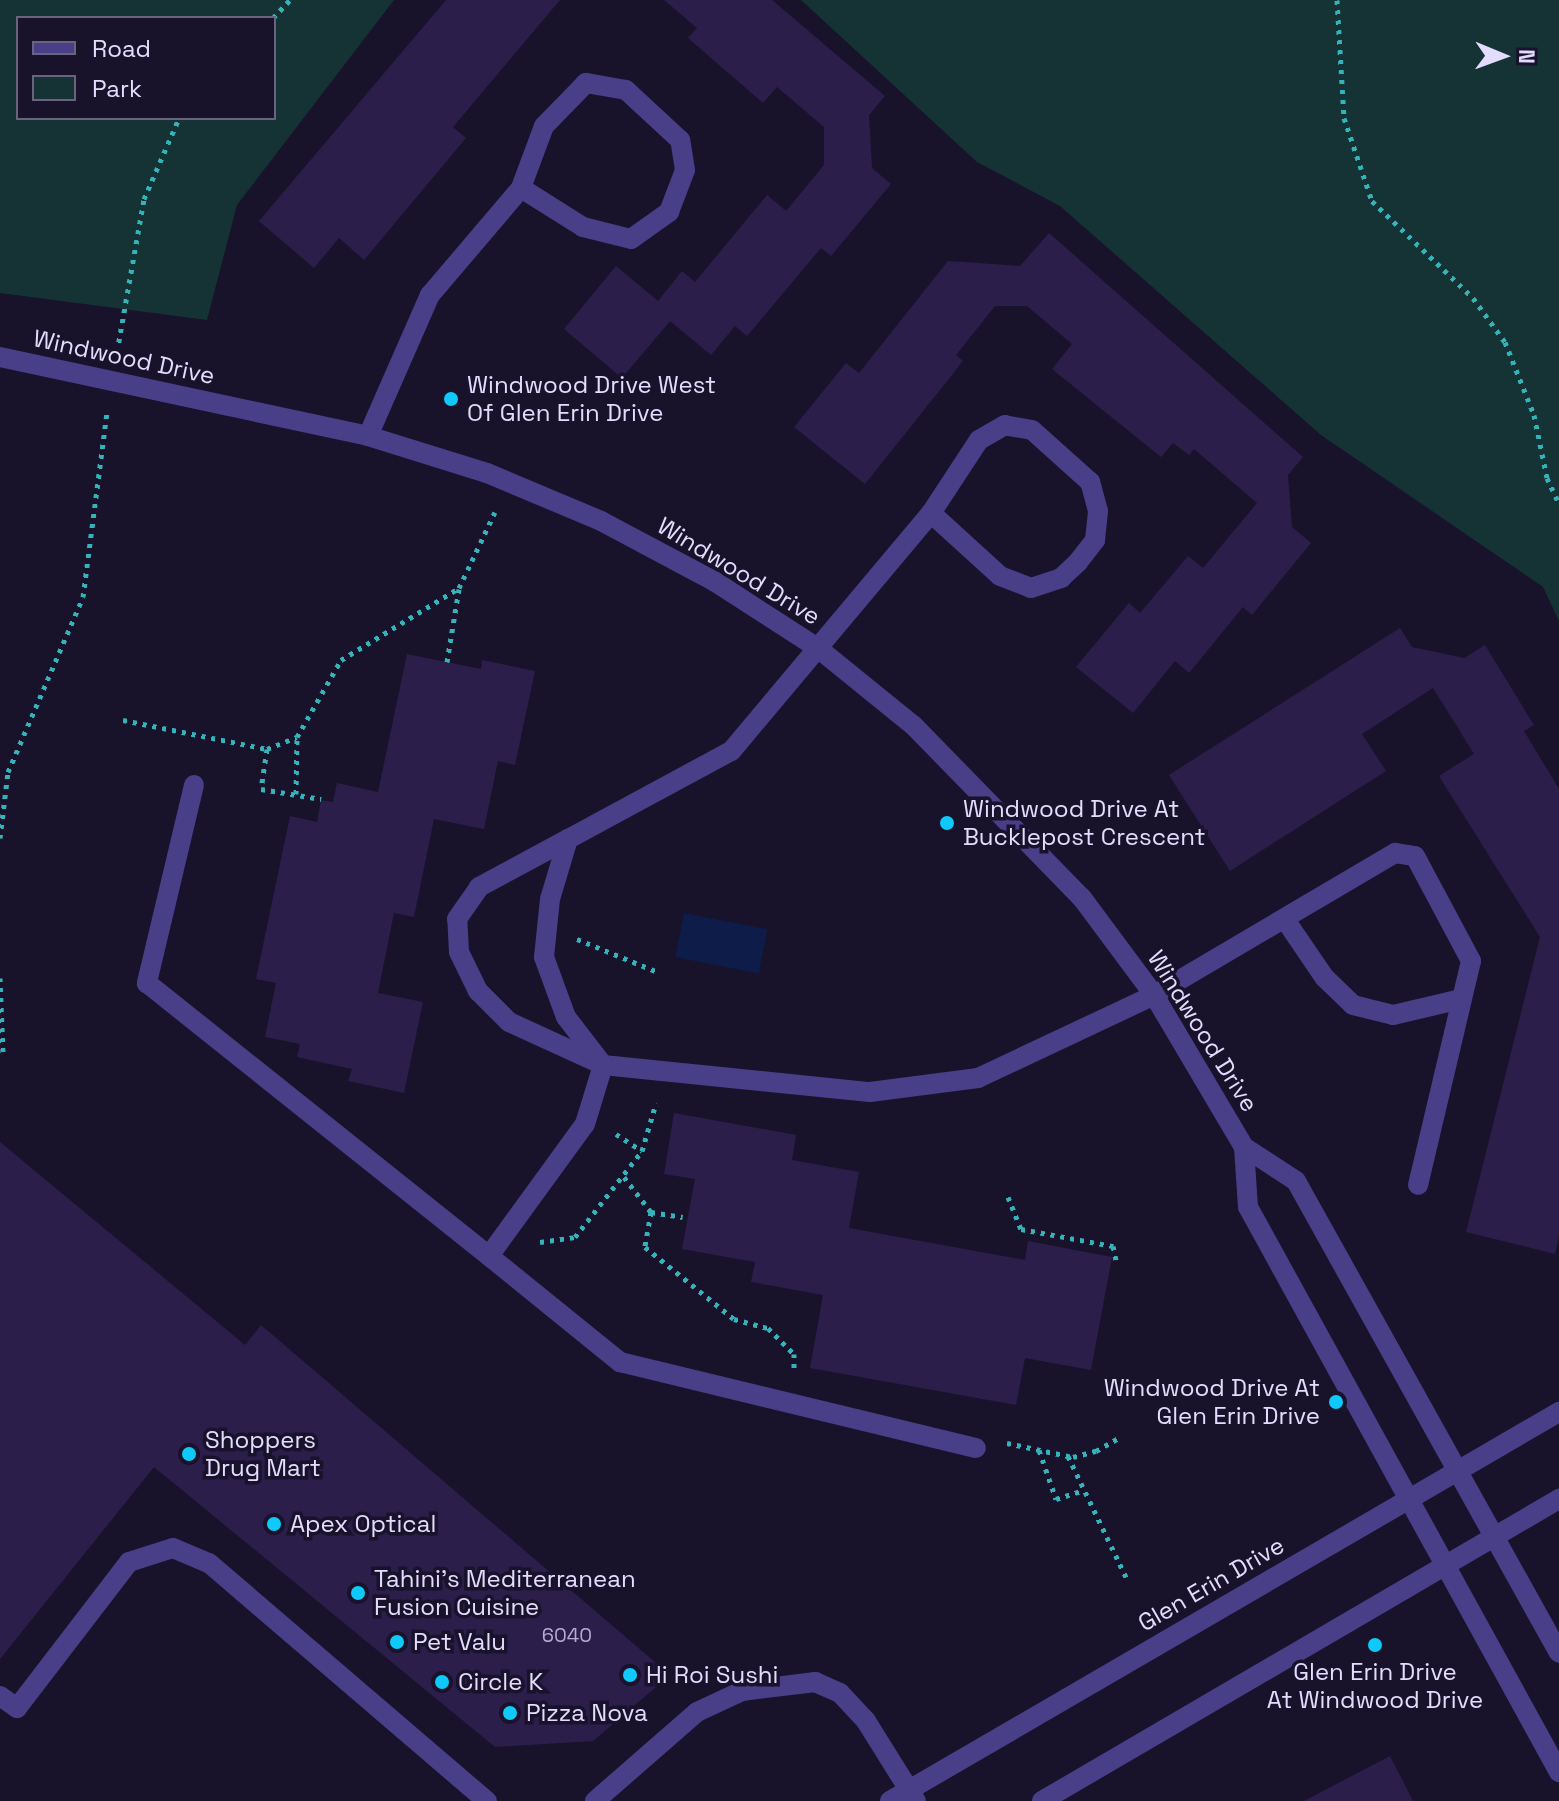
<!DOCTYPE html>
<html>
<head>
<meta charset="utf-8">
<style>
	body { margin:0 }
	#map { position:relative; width:1559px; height:1801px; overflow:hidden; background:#19122b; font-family:"Space Grotesk",sans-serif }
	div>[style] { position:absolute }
	.green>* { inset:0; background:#153234 }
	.water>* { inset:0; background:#0d1c49; transform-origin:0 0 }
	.building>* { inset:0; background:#2c1e4b }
	.path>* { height:5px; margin-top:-2.5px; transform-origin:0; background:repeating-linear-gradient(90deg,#34b4ba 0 4px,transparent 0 10px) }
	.service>* { height:20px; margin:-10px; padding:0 10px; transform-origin:10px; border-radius:10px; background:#493e88 }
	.tertiary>* { height:20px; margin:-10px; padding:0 10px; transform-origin:10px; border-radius:10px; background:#493e88 }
	.dots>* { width:22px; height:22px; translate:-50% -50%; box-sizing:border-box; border:4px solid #19122b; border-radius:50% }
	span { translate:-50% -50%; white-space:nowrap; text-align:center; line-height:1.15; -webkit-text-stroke:7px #19122b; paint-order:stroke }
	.number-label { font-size:20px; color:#b6acd1 }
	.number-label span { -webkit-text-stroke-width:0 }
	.street-label { font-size:24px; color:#e4dcfe }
	.poi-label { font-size:24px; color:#e4dcfe }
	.left { translate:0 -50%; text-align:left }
	.right { translate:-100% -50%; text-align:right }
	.legend { position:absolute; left:16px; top:16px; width:260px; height:104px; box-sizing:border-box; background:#19122b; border:2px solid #6a637f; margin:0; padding:10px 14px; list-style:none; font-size:24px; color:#e4dcfe }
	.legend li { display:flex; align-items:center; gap:16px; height:40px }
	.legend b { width:40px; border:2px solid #6a637f }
	.north { position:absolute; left:1463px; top:16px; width:80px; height:80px; -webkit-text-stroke:6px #19122b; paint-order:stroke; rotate:91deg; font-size:22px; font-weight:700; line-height:32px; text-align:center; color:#e4dcfe }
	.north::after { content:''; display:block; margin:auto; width:28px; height:36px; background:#e4dcfe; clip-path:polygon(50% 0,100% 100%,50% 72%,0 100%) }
</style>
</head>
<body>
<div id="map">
	<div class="green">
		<i style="clip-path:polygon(evenodd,0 0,394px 0,237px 205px,207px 320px,0 293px,0 0,18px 18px,274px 18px,274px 118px,18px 118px,18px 18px)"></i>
		<i style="clip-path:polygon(801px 0,1559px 0,1559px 621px,1543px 587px,1321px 435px,1060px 206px,977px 162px)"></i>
	</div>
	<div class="water">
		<i style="left:684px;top:913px;width:85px;height:45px;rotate:11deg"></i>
	</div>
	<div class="building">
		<i style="clip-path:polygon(446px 0,560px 0,453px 127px,466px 138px,364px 260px,339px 238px,314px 268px,259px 221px)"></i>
		<i style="clip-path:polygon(664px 0,772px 0,885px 96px,869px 115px,872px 168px,891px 184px,831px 256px,821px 248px,747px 336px,735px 326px,711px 355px,670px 321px,622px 378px,564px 329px,616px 266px,658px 301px,682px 271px,695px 282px,767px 195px,786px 211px,824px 165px,824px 127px,777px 87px,763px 103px,688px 38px,697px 28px)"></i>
		<i style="clip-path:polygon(1049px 233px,1303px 457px,1288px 475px,1292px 527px,1311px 543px,1252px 615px,1243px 607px,1189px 673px,1175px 661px,1133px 713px,1076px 667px,1129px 603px,1140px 613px,1188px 556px,1203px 568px,1257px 503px,1194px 449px,1189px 455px,1173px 443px,1161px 457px,1052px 369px,1072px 344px,1027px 306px,995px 306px,956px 355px,963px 361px,865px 484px,794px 427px,846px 363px,859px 373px,948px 261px,1020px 266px)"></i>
		<i style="clip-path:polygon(1400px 628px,1412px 647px,1464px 658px,1485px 645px,1534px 725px,1524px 731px,1559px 789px,1559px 1236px,1555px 1254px,1466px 1232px,1540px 937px,1439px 776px,1474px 754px,1433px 688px,1362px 734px,1386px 771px,1230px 871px,1169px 775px)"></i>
		<i style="clip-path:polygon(407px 654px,481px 669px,482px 660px,535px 671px,515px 765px,498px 761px,484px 829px,434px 819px,414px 917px,394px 913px,378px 993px,423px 1002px,404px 1093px,348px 1081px,352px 1069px,297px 1057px,300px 1044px,265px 1037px,276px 983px,256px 979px,290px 816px,317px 822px,321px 800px,333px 802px,337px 783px,378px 792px)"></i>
		<i style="clip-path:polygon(674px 1113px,796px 1135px,792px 1160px,859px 1172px,849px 1228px,1025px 1260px,1028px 1241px,1112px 1257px,1091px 1370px,1025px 1358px,1016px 1405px,810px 1368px,823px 1295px,751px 1282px,755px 1262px,682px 1249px,695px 1179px,664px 1174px)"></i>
		<i style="clip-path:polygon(0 1142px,245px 1345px,261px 1325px,670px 1675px,593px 1741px,495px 1747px,154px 1467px,0 1659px)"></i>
		<i style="clip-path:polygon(1390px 1756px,1413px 1801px,1304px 1801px)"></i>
	</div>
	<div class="path">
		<i style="left:1337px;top:0;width:118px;rotate:86.6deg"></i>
		<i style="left:1344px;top:118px;width:88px;rotate:71.4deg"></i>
		<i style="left:1372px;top:201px;width:140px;rotate:43.8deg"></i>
		<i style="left:1473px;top:298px;width:54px;rotate:54deg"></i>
		<i style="left:1505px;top:342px;width:79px;rotate:68.3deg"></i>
		<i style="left:1534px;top:415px;width:64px;rotate:78.3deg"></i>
		<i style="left:1547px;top:478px;width:29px;rotate:65deg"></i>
		<i style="left:273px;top:18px;width:25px;rotate:-47deg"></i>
		<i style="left:117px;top:352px;width:155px;rotate:-80deg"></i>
		<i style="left:144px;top:199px;width:88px;rotate:-66.6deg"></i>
		<i style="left:447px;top:662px;width:74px;rotate:-80.7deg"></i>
		<i style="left:123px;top:720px;width:147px;rotate:11.4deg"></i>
		<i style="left:267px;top:749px;width:32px;rotate:-22deg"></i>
		<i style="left:297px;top:737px;width:89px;rotate:-60.3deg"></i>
		<i style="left:341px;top:660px;width:138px;rotate:-31.4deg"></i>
		<i style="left:459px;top:588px;width:84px;rotate:-64.7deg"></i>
		<i style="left:267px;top:749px;width:40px;rotate:98.5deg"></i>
		<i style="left:261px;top:789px;width:61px;rotate:9.5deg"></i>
		<i style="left:296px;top:794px;width:57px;rotate:-89deg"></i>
		<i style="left:0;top:838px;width:66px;rotate:-83.1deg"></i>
		<i style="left:8px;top:772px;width:190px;rotate:-66.8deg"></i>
		<i style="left:83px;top:597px;width:186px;rotate:-82.6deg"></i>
		<i style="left:577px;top:939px;width:87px;rotate:22.2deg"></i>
		<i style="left:0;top:978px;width:76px;rotate:87.7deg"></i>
		<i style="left:616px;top:1134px;width:31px;rotate:33deg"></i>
		<i style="left:624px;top:1177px;width:44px;rotate:52.4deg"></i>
		<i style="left:651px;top:1212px;width:36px;rotate:100deg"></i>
		<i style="left:645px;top:1247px;width:114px;rotate:39deg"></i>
		<i style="left:734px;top:1319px;width:35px;rotate:15deg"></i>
		<i style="left:768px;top:1328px;width:37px;rotate:45deg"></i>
		<i style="left:794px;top:1354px;width:17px;rotate:90deg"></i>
		<i style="left:1008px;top:1197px;width:35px;rotate:68deg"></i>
		<i style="left:1021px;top:1229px;width:94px;rotate:10.5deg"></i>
		<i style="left:1113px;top:1246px;width:19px;rotate:78deg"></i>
		<i style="left:651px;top:1212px;width:32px;rotate:9deg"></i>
		<i style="left:540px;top:1242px;width:35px;rotate:-8deg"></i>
		<i style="left:575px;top:1237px;width:109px;rotate:-52.1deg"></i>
		<i style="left:642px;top:1151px;width:50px;rotate:-73.7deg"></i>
		<i style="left:1007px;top:1443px;width:67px;rotate:12deg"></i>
		<i style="left:1073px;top:1457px;width:24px;rotate:-15deg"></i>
		<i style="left:1096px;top:1451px;width:28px;rotate:-30deg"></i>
		<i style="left:1039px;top:1450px;width:52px;rotate:70.9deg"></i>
		<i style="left:1056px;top:1499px;width:29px;rotate:-18deg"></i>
		<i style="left:1068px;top:1456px;width:139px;rotate:64.4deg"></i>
	</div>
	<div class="service">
		<i style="left:368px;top:436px;width:154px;rotate:-66.3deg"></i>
		<i style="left:430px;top:295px;width:140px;rotate:-49.6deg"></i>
		<i style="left:521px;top:188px;width:73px;rotate:32.2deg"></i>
		<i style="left:583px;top:227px;width:49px;rotate:14deg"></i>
		<i style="left:631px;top:239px;width:47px;rotate:-35.4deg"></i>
		<i style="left:669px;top:212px;width:45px;rotate:-69.1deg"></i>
		<i style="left:685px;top:170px;width:30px;rotate:-99deg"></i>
		<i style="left:680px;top:140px;width:74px;rotate:-137.2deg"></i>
		<i style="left:626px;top:90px;width:41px;rotate:-170.1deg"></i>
		<i style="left:586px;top:83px;width:60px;rotate:134.3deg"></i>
		<i style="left:544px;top:126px;width:66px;rotate:110.4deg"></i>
		<i style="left:931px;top:513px;width:93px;rotate:42.4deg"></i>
		<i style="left:1000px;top:576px;width:33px;rotate:21deg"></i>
		<i style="left:1031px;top:588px;width:32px;rotate:-18deg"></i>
		<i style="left:1061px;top:578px;width:23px;rotate:-43deg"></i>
		<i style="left:1078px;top:562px;width:28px;rotate:-52deg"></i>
		<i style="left:1095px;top:540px;width:29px;rotate:-84deg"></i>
		<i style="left:1098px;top:511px;width:30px;rotate:-105deg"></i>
		<i style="left:1090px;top:482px;width:78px;rotate:-138.1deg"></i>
		<i style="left:1032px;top:430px;width:27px;rotate:-170deg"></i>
		<i style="left:1005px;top:425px;width:30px;rotate:150deg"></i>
		<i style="left:979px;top:440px;width:87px;rotate:123.3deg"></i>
		<i style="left:931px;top:513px;width:311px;rotate:130deg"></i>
		<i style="left:731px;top:751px;width:185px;rotate:151.6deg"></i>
		<i style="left:568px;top:839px;width:63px;rotate:106.7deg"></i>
		<i style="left:550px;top:899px;width:58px;rotate:95.9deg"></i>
		<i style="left:544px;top:957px;width:64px;rotate:69.9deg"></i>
		<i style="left:566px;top:1017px;width:61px;rotate:52.4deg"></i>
		<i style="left:603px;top:1065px;width:268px;rotate:5.8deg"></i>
		<i style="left:870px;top:1092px;width:109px;rotate:-7.4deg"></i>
		<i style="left:978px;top:1078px;width:195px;rotate:-25.2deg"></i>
		<i style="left:1154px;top:995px;width:280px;rotate:-30.5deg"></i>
		<i style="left:1395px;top:853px;width:20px;rotate:9deg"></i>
		<i style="left:1415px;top:856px;width:119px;rotate:61.9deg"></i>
		<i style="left:1471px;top:961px;width:230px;rotate:103.3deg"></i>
		<i style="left:194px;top:785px;width:204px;rotate:103.4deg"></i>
		<i style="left:147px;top:983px;width:438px;rotate:38.6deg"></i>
		<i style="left:489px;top:1256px;width:163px;rotate:-54deg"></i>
		<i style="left:585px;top:1124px;width:62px;rotate:-73deg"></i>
		<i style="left:603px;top:1065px;width:103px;rotate:-155.4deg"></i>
		<i style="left:509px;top:1022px;width:44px;rotate:-135deg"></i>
		<i style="left:478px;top:991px;width:43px;rotate:-116deg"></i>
		<i style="left:459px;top:952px;width:33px;rotate:-93deg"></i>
		<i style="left:457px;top:919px;width:39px;rotate:-55deg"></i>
		<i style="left:479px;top:887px;width:101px;rotate:-28.3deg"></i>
		<i style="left:1286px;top:921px;width:68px;rotate:55.8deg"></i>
		<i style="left:1324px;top:977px;width:40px;rotate:44deg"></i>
		<i style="left:1353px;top:1005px;width:41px;rotate:14deg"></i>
		<i style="left:1393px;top:1015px;width:70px;rotate:-13.2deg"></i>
		<i style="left:489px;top:1256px;width:169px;rotate:39deg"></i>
		<i style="left:620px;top:1362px;width:366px;rotate:13.6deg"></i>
		<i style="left:0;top:1696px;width:21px;rotate:35deg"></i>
		<i style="left:17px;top:1708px;width:184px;rotate:-52.5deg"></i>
		<i style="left:129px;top:1562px;width:46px;rotate:-17.7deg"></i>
		<i style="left:173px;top:1548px;width:39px;rotate:23deg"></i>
		<i style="left:209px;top:1563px;width:366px;rotate:40.6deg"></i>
		<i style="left:595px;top:1801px;width:135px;rotate:-41.1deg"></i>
		<i style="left:697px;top:1712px;width:50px;rotate:-25deg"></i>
		<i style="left:742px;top:1691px;width:74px;rotate:-7deg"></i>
		<i style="left:815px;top:1682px;width:27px;rotate:24deg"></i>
		<i style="left:840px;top:1693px;width:38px;rotate:47deg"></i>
		<i style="left:866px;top:1721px;width:94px;rotate:58deg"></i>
	</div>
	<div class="tertiary">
		<i style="left:0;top:357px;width:376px;rotate:12.1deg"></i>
		<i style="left:368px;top:436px;width:125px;rotate:17.3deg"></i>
		<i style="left:487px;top:473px;width:124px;rotate:22.8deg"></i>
		<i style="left:601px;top:521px;width:128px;rotate:28deg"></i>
		<i style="left:714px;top:581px;width:125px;rotate:32.9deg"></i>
		<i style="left:819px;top:649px;width:121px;rotate:39deg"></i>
		<i style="left:913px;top:725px;width:242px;rotate:45.7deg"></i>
		<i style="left:1082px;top:898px;width:121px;rotate:53.4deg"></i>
		<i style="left:1154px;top:995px;width:177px;rotate:59.4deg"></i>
		<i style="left:1244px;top:1147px;width:60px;rotate:86.2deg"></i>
		<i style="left:1248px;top:1207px;width:645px;rotate:61.17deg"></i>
		<i style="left:1244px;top:1147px;width:62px;rotate:33.2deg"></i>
		<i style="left:1296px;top:1181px;width:540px;rotate:60.87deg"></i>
		<i style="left:890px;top:1801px;width:774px;rotate:-30.18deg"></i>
		<i style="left:1042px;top:1801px;width:599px;rotate:-30.29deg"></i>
	</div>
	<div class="dots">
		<i style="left:451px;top:399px;background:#0ec9f9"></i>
		<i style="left:947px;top:823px;background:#0ec9f9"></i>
		<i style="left:1336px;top:1402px;background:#0ec9f9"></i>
		<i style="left:189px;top:1454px;background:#0ec9f9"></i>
		<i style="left:274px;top:1524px;background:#0ec9f9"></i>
		<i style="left:358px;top:1593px;background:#0ec9f9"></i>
		<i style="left:397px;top:1642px;background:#0ec9f9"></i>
		<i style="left:1375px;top:1645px;background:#0ec9f9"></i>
		<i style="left:630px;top:1675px;background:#0ec9f9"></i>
		<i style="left:442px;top:1682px;background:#0ec9f9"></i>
		<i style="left:510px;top:1713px;background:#0ec9f9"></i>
	</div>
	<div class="number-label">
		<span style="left:567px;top:1635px">6040</span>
	</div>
	<div class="street-label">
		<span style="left:124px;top:357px;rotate:12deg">Windwood Drive</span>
		<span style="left:739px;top:571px;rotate:31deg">Windwood Drive</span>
		<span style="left:1203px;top:1031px;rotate:58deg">Windwood Drive</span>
		<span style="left:1211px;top:1584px;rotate:-30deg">Glen Erin Drive</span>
	</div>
	<div class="poi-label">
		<span class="left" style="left:467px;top:399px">Windwood Drive West<br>Of Glen Erin Drive</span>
		<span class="left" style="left:963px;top:823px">Windwood Drive At<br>Bucklepost Crescent</span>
		<span class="right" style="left:1320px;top:1402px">Windwood Drive At<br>Glen Erin Drive</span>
		<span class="left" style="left:205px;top:1454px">Shoppers<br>Drug Mart</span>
		<span class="left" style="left:290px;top:1524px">Apex Optical</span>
		<span class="left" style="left:374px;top:1593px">Tahini’s Mediterranean<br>Fusion Cuisine</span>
		<span class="left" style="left:413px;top:1642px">Pet Valu</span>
		<span style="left:1375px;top:1686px">Glen Erin Drive<br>At Windwood Drive</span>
		<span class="left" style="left:646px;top:1675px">Hi Roi Sushi</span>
		<span class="left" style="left:458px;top:1682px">Circle K</span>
		<span class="left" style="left:526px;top:1713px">Pizza Nova</span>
	</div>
	<ul class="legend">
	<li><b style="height:10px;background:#493e88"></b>Road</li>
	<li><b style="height:22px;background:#153234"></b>Park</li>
	</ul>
	<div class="north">N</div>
</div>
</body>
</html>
